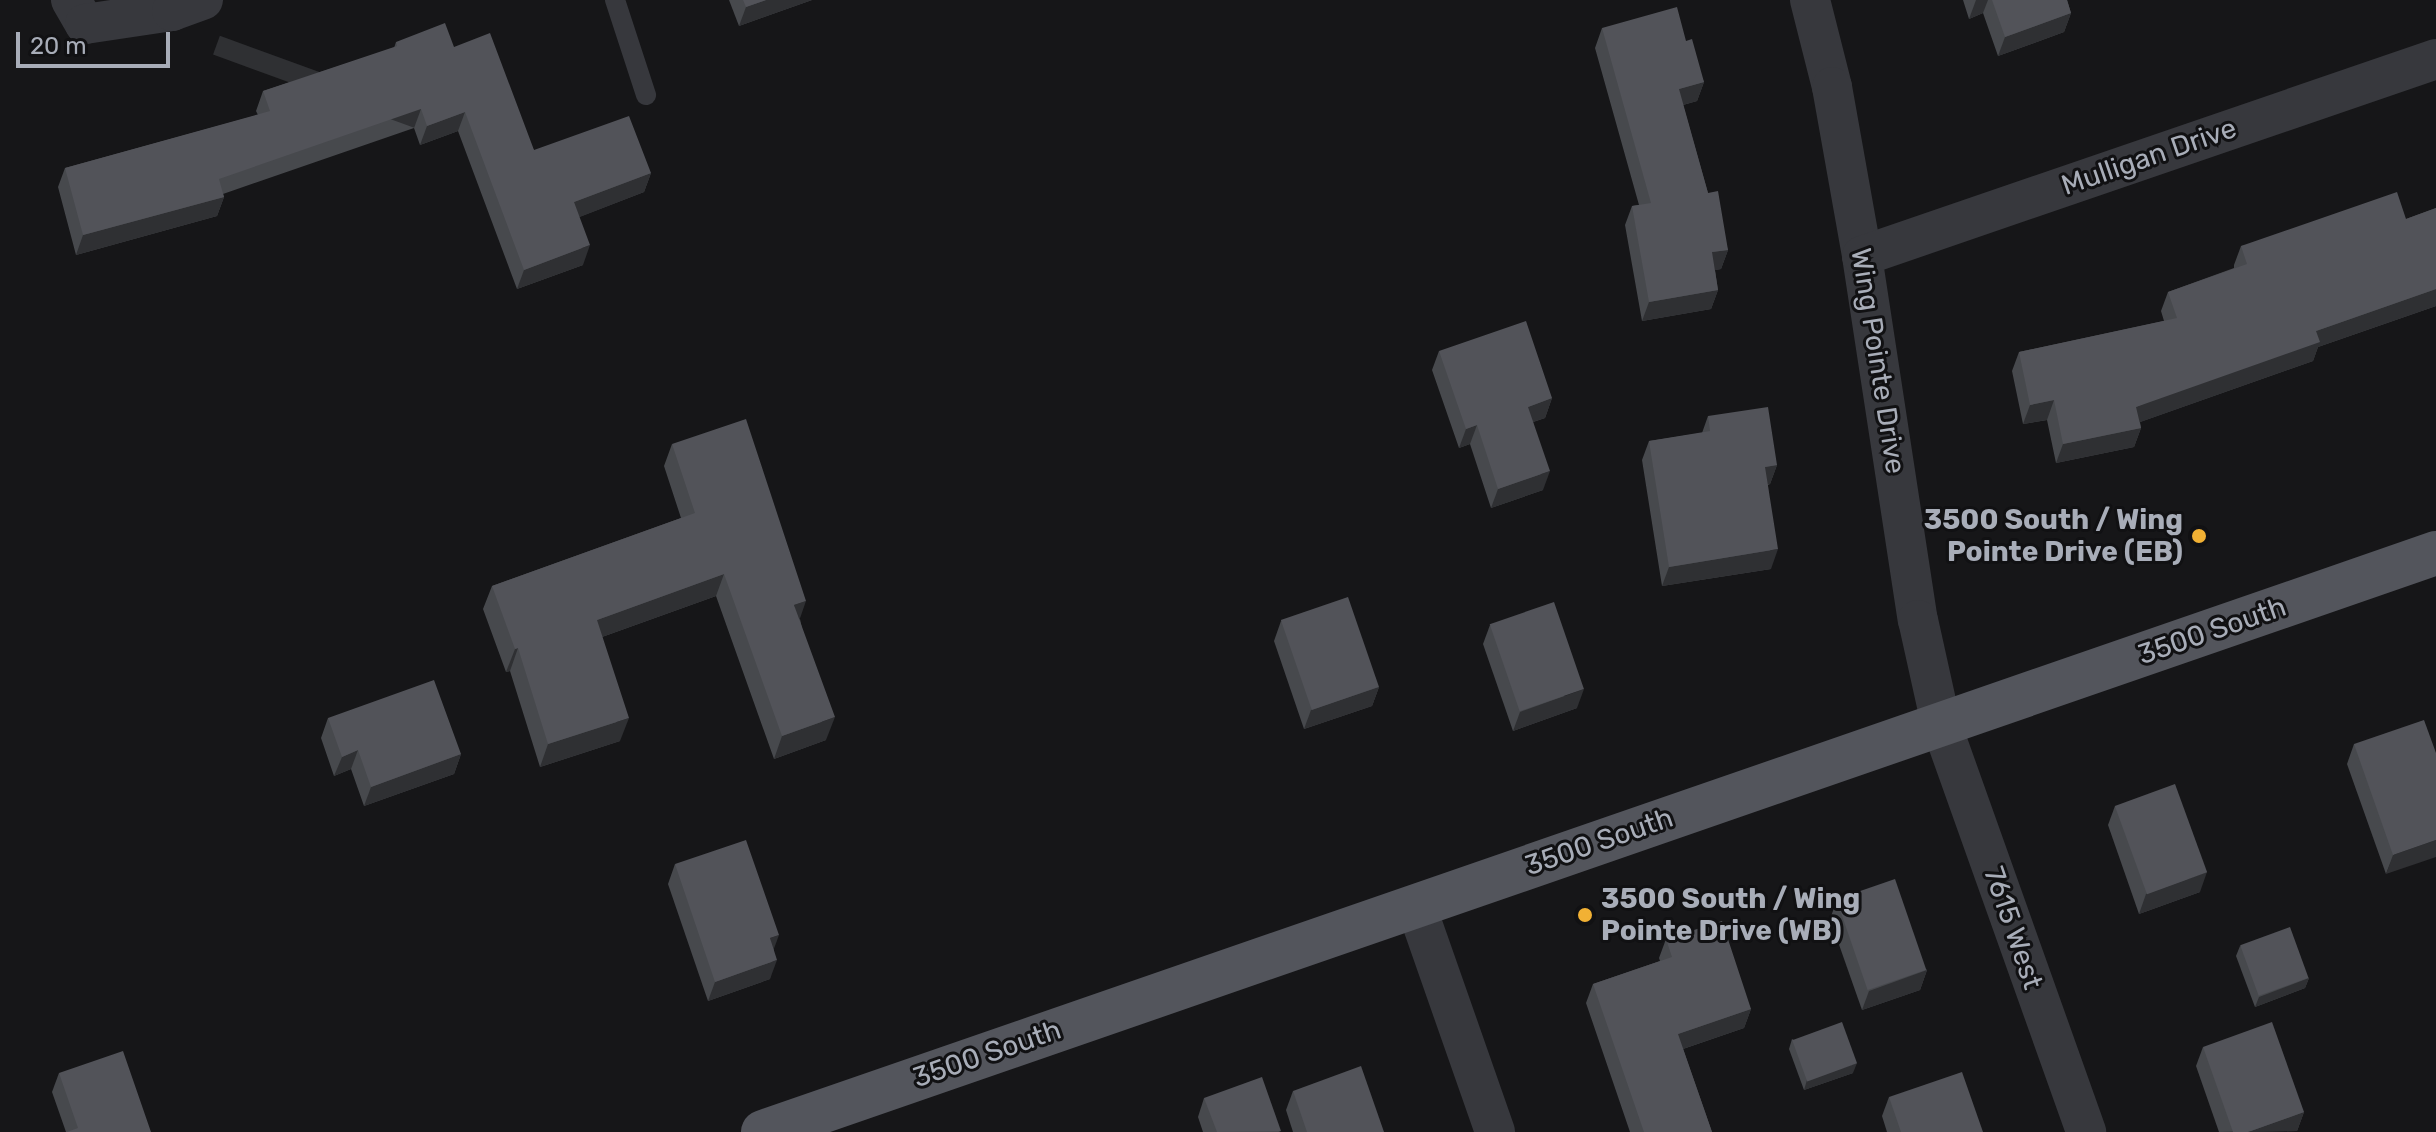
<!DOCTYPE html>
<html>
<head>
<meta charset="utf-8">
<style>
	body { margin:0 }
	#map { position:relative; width:2436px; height:1132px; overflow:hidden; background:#161618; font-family:Rubik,sans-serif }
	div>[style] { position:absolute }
	.service>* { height:20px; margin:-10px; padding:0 10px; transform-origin:10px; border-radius:10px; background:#37383d }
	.minor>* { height:40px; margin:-20px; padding:0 20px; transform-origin:20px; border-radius:20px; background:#37383d }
	.primary>* { height:44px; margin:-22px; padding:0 22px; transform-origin:22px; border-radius:22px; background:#53555c }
	.wall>* { inset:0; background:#47494d }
	.shaded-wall>* { inset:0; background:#2f3033; transform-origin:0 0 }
	.building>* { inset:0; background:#525359; transform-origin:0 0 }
	.dots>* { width:22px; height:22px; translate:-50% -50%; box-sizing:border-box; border:4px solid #111113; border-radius:50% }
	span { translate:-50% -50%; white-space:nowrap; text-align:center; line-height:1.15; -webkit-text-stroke:6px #111113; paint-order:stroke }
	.street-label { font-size:28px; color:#a8adb8 }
	.poi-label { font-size:28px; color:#a8adb8; font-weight:700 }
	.right { translate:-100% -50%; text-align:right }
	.left { translate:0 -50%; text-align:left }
	.scale { position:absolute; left:16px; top:32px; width:154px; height:36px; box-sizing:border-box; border:4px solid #a8adb8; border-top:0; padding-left:10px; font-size:24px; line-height:28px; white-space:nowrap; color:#a8adb8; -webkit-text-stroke:6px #111113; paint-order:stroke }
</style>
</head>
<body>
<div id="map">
	<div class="service">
		<i style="left:615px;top:0;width:100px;rotate:71.9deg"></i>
	</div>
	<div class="minor">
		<i style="left:71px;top:0;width:28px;rotate:60deg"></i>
		<i style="left:85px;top:24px;width:88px;rotate:-8.5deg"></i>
		<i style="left:172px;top:11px;width:33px;rotate:-20deg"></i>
		<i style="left:1810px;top:0;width:90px;rotate:75.8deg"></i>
		<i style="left:1832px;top:87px;width:172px;rotate:79.9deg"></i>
		<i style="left:1862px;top:256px;width:368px;rotate:81.3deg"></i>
		<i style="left:1918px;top:620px;width:107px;rotate:77.5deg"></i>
		<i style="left:1941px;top:724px;width:433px;rotate:70.4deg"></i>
		<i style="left:1862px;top:256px;width:607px;rotate:-18.94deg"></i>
		<i style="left:1416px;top:906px;width:239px;rotate:70.7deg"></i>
	</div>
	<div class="primary">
		<i style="left:763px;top:1132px;width:1770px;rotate:-19.09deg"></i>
	</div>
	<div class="wall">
		<i style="clip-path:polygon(729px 0,812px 0,739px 26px)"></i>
		<i style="clip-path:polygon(1963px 0,2067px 0,2071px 13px,2064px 32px,1998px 56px,1983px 13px,1969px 19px)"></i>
		<i style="clip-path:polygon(1602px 28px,1686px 41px,1704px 82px,1697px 101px,1683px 105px,1708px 193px,1728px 250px,1721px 269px,1715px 270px,1718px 290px,1711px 309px,1642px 321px,1625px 225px,1632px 206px,1639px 205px,1595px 48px)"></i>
		<i style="clip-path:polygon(396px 42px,454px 47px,534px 150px,651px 173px,644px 192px,579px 217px,583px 265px,517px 289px,458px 131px,420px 145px,414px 128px,223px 194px,224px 197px,217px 216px,76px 255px,58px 187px,65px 168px,258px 115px,256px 111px,263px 91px,394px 48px)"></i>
		<i style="clip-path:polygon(2436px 208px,2436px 306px,2318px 347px,2313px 361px,2140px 422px,2141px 428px,2134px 447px,2056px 463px,2047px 420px,2023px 424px,2012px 371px,2019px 352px,2164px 321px,2161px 311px,2168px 292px,2234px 268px,2234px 265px,2241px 246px,2406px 219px)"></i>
		<i style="clip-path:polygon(1439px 351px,1552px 398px,1545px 418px,1533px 422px,1543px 490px,1491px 508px,1470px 444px,1459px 448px,1432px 370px)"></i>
		<i style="clip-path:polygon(1708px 416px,1777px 465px,1770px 484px,1768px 485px,1771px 569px,1662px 586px,1642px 460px,1649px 441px,1702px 433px)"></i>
		<i style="clip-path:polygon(672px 444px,800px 619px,826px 740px,774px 759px,716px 596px,602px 637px,620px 741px,540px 767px,510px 671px,506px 672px,483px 609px,492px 586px,681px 518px,664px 466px)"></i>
		<i style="clip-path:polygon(1281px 621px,1379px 687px,1372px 706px,1304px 729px,1274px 641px)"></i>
		<i style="clip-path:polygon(1490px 625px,1577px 708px,1513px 731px,1483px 644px)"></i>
		<i style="clip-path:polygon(328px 718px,461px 754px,454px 774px,364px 806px,351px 769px,334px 776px,321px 738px)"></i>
		<i style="clip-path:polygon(2354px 744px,2436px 753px,2386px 874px,2347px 764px)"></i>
		<i style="clip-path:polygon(2115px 806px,2200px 892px,2139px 914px,2108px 825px)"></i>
		<i style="clip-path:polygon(675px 864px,774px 949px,770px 979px,708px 1001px,668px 884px)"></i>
		<i style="clip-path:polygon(1837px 900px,1927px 970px,1920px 990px,1862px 1010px,1830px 919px)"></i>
		<i style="clip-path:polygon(1666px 939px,1751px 1009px,1744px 1028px,1683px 1049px,1712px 1132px,1630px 1132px,1586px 1003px,1593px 984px,1660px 961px,1659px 958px)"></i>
		<i style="clip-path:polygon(2240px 946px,2309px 978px,2305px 988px,2255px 1007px,2236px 956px)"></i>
		<i style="clip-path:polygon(1792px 1039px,1853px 1073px,1804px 1090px,1789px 1049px)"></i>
		<i style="clip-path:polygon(2203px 1047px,2304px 1112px,2297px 1131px,2219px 1132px,2196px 1066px)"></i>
		<i style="clip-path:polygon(59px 1073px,151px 1132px,66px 1132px,52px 1092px)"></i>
		<i style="clip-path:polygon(1293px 1091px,1384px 1132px,1293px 1132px,1286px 1110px)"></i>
		<i style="clip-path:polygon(1889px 1097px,1983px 1132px,1887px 1132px,1882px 1116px)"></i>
		<i style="clip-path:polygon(1204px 1098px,1281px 1132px,1203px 1132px,1198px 1117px)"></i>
	</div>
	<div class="shaded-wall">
		<i style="clip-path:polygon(766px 0,812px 0,739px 26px,746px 7px)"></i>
		<i style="clip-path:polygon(1976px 0,1988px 0,1983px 13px,1969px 19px)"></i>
		<i style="clip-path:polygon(2071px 13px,2064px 32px,1998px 56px,2005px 37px)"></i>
		<i style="clip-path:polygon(1704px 82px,1697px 101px,1672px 108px,1679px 89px)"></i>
		<i style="left:421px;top:109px;width:20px;height:214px;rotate:110deg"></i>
		<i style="clip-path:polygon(465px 112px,458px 131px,420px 145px,427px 126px)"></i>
		<i style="clip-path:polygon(651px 173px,644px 192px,567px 222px,574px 202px)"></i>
		<i style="clip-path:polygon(224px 197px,217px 216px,76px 255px,83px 235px)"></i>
		<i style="clip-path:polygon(590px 245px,583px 265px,517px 289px,524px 270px)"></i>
		<i style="clip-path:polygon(1728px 250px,1721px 269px,1705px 272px,1712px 252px)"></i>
		<i style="clip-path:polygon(2436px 289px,2436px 306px,2318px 347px,2313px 361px,2129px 426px,2136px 407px,2316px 331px)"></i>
		<i style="clip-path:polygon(1718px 290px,1711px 309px,1642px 321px,1649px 302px)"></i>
		<i style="clip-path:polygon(1552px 398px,1545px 418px,1521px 426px,1528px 407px)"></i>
		<i style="clip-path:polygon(2054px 400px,2047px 420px,2023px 424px,2030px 405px)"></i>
		<i style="clip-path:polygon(1477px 425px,1470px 444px,1459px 448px,1466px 429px)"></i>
		<i style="clip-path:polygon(2141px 428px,2134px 447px,2056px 463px,2063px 444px)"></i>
		<i style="clip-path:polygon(1777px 465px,1770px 484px,1758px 486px,1765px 467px)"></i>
		<i style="clip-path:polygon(1550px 471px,1543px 490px,1491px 508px,1498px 489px)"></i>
		<i style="clip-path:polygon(1778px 549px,1771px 569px,1662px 586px,1669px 567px)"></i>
		<i style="clip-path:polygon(724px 574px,716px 596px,588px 642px,597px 620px)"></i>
		<i style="clip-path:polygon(806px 601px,798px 624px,794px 605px)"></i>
		<i style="clip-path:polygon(518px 648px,510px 671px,506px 672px,515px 649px)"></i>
		<i style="clip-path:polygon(1379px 687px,1372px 706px,1304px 729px,1311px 710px)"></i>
		<i style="clip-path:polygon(1584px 689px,1577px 708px,1513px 731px,1520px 712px)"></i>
		<i style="clip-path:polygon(835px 717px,826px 740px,774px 759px,782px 736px)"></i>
		<i style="clip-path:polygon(629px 718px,620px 741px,540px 767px,548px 744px)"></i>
		<i style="clip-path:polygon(358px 750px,351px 769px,334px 776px,342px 757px)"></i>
		<i style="clip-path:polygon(461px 754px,454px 774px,364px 806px,371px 787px)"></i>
		<i style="clip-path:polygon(2436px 840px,2436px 857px,2386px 874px,2393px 855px)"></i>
		<i style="clip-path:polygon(2207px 872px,2200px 892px,2139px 914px,2146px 894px)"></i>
		<i style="clip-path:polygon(779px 935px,772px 954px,770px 938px)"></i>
		<i style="clip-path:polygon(777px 960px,770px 979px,708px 1001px,715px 982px)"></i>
		<i style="clip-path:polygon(1927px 970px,1920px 990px,1862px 1010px,1869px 991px)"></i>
		<i style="clip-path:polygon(2309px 978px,2305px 988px,2255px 1007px,2259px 997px)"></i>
		<i style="clip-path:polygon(1751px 1009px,1744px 1028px,1671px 1053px,1678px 1034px)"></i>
		<i style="clip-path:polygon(1857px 1063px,1853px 1073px,1804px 1090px,1807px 1080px)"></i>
		<i style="clip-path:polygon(2304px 1112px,2297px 1131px,2248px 1132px)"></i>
	</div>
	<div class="building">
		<i style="clip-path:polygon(743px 0,766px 0,746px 7px)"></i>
		<i style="clip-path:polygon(1992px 0,2067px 0,2071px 13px,2005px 37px)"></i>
		<i style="clip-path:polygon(1677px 7px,1686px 41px,1692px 39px,1704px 82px,1679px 89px,1708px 193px,1718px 191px,1728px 250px,1712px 252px,1718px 290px,1649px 302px,1632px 206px,1651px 203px,1602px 28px)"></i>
		<i style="clip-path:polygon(445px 23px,454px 47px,490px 33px,534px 150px,629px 116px,651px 173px,574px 202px,590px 245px,524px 270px,465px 112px,427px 126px,421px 109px,219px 179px,224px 197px,83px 235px,65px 168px,270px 111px,263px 91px,397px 46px,396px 42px)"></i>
		<i style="clip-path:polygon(2397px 192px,2406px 219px,2436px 208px,2436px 289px,2316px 331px,2320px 342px,2136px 407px,2141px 428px,2063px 444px,2054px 400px,2030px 405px,2019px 352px,2177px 318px,2168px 292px,2247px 264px,2241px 246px)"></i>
		<i style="clip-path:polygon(1526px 321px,1552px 398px,1528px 407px,1550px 471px,1498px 489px,1477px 425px,1466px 429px,1439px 351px)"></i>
		<i style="clip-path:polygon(1768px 407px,1777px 465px,1765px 467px,1778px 549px,1669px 567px,1649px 441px,1710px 431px,1708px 416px)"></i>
		<i style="clip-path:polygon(746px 419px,806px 601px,794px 605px,835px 717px,782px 736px,724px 574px,597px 620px,629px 718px,548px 744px,518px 648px,515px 649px,492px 586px,695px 513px,672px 444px)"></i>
		<i style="left:1348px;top:597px;width:95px;height:71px;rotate:71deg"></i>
		<i style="left:1554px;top:602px;width:92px;height:68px;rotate:71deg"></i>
		<i style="clip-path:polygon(434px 680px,461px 754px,371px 787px,358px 750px,342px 757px,328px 718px)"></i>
		<i style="clip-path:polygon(2424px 720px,2436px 753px,2436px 840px,2393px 855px,2354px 744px)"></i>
		<i style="left:2175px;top:784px;width:94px;height:64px;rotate:70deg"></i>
		<i style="clip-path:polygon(746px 840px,779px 935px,770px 938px,777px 960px,715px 982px,675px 864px)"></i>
		<i style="left:1895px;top:879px;width:96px;height:62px;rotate:71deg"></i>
		<i style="clip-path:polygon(1722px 921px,1751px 1009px,1678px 1034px,1712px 1132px,1644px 1132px,1593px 984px,1672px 957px,1666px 939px)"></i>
		<i style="left:2290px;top:927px;width:54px;height:53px;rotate:70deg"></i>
		<i style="left:1842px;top:1022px;width:44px;height:53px;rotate:70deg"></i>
		<i style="clip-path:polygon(2272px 1022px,2304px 1112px,2248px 1132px,2233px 1132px,2203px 1047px)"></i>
		<i style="clip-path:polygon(123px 1051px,151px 1132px,67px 1132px,78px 1128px,59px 1073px)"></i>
		<i style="clip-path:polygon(1361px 1066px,1384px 1132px,1307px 1132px,1293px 1091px)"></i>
		<i style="clip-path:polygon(1962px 1072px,1983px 1132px,1901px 1132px,1889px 1097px)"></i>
		<i style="clip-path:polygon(1262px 1077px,1281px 1131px,1217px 1132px,1204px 1098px)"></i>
	</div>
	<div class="dots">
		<i style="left:2199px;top:536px;background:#f2b134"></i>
		<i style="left:1585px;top:915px;background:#f2b134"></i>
	</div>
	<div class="street-label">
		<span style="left:2149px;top:157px;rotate:-19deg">Mulligan Drive</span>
		<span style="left:1878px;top:361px;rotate:81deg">Wing Pointe Drive</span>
		<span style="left:2212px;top:631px;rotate:-19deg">3500 South</span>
		<span style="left:1599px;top:842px;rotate:-19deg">3500 South</span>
		<span style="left:2013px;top:928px;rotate:71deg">7615 West</span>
		<span style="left:987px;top:1054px;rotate:-19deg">3500 South</span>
	</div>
	<div class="poi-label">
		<span class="right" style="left:2183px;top:536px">3500 South / Wing<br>Pointe Drive (EB)</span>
		<span class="left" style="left:1601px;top:915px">3500 South / Wing<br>Pointe Drive (WB)</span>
	</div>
	<div class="scale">20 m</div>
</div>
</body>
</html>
